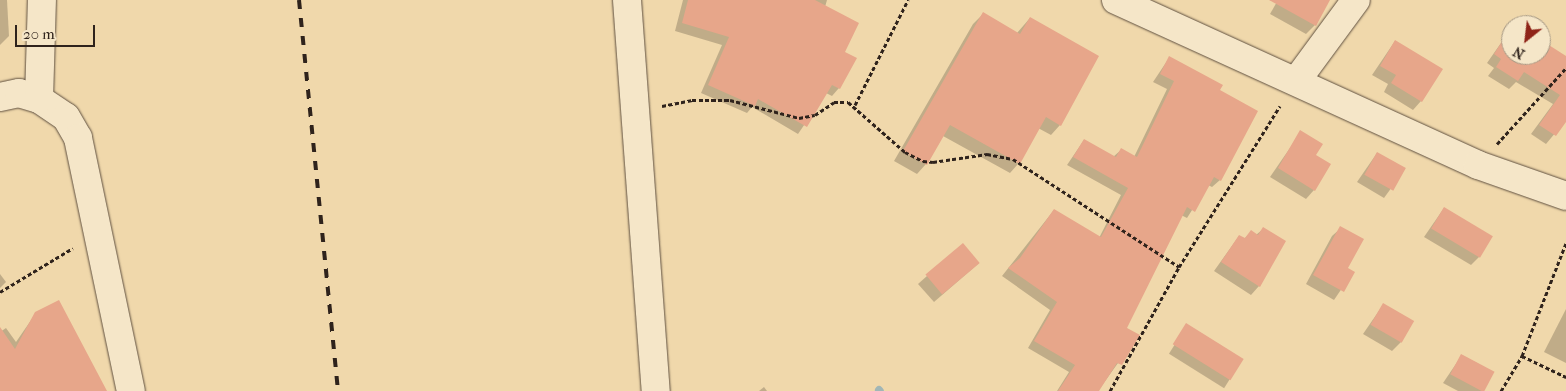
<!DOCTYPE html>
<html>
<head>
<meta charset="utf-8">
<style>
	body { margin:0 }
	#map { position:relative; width:1566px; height:391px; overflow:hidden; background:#f0d8ab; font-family:"IM FELL French Canon",serif }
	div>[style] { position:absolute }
	.shadow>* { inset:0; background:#0003; transform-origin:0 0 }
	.stream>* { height:8px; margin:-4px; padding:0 4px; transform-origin:4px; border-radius:4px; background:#a1b6b6 }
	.building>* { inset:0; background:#e7a68a; transform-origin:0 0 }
	.path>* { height:3px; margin-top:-1.5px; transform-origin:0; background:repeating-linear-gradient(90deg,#2f231c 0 4px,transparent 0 6.5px) }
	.roads { filter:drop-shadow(0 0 1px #5f5040) drop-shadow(0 0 1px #5f5040) }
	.minor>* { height:28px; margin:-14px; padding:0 14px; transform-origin:14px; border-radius:14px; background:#f5e6c8 }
	.rail>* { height:4px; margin-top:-2px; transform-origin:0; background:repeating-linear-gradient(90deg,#2f231c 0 9px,transparent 0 18px) }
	span { translate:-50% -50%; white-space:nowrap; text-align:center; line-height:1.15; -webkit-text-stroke:4.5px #f5e6c8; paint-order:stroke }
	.north { position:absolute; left:1501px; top:15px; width:50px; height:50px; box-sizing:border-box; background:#f5e6c8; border:1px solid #a69883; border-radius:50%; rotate:209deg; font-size:14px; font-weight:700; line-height:20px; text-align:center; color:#2f231c }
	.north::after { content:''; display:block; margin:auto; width:18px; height:22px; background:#8f2418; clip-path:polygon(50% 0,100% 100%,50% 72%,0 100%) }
	.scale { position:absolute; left:15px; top:25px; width:80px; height:22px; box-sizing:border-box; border:2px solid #2f231c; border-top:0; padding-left:6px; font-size:15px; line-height:18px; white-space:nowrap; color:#2f231c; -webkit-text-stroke:4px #f5e6c8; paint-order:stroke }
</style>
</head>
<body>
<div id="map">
	<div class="shadow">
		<i style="clip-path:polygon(0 0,7px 0,9px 36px,0 45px)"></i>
		<i style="clip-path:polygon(683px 0,827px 0,825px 7px,843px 52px,839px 88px,832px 96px,826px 93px,798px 134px,752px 107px,747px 113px,701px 93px,722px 45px,675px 31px)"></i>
		<i style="clip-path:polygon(1278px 0,1321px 0,1315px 25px,1306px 34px,1270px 14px)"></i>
		<i style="clip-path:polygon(983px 14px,1017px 33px,1030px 18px,1060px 125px,1051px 135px,1038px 128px,1019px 163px,1010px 173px,943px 136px,926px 164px,917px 174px,894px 161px,973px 24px)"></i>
		<i style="clip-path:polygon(1510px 30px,1511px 55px,1541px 55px,1541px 42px,1566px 58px,1566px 120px,1546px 144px,1531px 134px,1553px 104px,1516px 82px,1509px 89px,1488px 76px,1494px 68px,1487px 63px)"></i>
		<i style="clip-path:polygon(1395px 41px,1421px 101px,1413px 110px,1384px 92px,1388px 84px,1372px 75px)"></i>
		<i style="clip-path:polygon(1169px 58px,1218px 90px,1220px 180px,1212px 187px,1208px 185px,1187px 218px,1181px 215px,1126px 328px,1138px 335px,1098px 391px,1057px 391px,1069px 372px,1028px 348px,1050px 310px,1002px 276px,1054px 210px,1099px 238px,1121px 195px,1067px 165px,1084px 140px,1113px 157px,1121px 150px,1134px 157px,1167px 89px,1153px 82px)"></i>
		<i style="clip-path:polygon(1301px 132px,1315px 156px,1314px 190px,1306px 199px,1270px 177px)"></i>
		<i style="clip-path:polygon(1377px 153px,1405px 169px,1384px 198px,1357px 182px)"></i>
		<i style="clip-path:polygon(1444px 208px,1480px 256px,1471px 265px,1424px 237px)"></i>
		<i style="clip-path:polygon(1341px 228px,1346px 269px,1353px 272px,1334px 300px,1306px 284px,1332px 236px)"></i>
		<i style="clip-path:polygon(1263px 229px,1259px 286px,1251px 295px,1214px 271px,1239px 236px,1244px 239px,1251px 232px,1256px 235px)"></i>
		<i style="clip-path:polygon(979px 263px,934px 302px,918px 284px,927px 276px)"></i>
		<i style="clip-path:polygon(0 274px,6px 282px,0 288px)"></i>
		<i style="clip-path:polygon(1383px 305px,1401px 342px,1392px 351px,1363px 334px)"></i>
		<i style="clip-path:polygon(1566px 309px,1566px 363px,1544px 352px)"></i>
		<i style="clip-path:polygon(36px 313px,106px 391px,0 391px,0 332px,6px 328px,16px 342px)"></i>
		<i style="left:1187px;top:325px;width:65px;height:34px;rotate:32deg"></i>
		<i style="clip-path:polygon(1462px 355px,1493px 372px,1483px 391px,1458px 391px,1443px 383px)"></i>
		<i style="clip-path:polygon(764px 387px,767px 391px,759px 391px)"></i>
	</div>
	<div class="stream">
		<i style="left:879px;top:390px;width:1px;rotate:45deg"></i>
	</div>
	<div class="building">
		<i style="clip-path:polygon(688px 0,815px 0,859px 23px,845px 52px,857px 58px,840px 89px,832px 85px,807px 127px,758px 99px,755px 106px,708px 85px,729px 37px,682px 23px)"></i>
		<i style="clip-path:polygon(1269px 0,1330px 0,1316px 26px)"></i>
		<i style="clip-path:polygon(983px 12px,1020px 34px,1030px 17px,1099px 56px,1061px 126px,1046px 117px,1020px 164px,950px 125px,927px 165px,903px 151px)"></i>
		<i style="clip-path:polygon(1510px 29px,1511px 55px,1541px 55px,1541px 40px,1566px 56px,1566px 122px,1556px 136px,1539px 125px,1560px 95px,1524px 72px,1518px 81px,1496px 67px,1501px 59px,1494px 54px)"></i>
		<i style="clip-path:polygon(1395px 40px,1443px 69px,1422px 102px,1391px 83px,1396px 75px,1380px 66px)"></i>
		<i style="clip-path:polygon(1169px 56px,1223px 85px,1220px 90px,1258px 111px,1221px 181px,1214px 177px,1195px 212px,1187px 207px,1127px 328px,1140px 335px,1122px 365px,1117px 363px,1099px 391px,1058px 391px,1075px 365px,1034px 341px,1057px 302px,1008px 268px,1020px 258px,1054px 209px,1101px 237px,1128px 188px,1073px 157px,1084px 139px,1116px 157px,1121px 148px,1137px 157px,1174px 81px,1160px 74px)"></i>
		<i style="clip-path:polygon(1300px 130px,1323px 144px,1316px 155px,1331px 164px,1315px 191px,1278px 168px)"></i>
		<i style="left:1377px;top:152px;width:33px;height:26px;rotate:29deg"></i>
		<i style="left:1444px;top:207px;width:57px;height:25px;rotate:31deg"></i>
		<i style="clip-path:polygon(1340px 226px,1364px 239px,1348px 268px,1355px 272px,1344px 292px,1313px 275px)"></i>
		<i style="clip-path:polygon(1263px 227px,1286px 241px,1260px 287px,1221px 262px,1239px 235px,1245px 238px,1251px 230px,1258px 235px)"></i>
		<i style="left:963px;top:243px;width:26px;height:49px;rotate:50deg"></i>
		<i style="clip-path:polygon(59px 300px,107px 391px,0 391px,0 327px,15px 349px,35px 312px)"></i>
		<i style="left:1383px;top:303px;width:36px;height:25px;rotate:30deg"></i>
		<i style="left:1186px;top:323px;width:68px;height:25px;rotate:32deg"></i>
		<i style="left:1461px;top:354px;width:38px;height:23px;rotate:28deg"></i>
	</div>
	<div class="path">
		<i style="left:855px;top:105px;width:118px;rotate:-63.2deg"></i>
		<i style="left:662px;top:106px;width:31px;rotate:-11deg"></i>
		<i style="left:692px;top:100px;width:38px"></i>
		<i style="left:730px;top:100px;width:71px;rotate:14.6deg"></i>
		<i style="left:799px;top:118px;width:16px;rotate:-11deg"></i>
		<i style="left:815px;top:115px;width:23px;rotate:-34deg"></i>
		<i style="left:834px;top:102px;width:14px"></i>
		<i style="left:848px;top:102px;width:76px;rotate:41.3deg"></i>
		<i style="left:905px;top:152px;width:20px;rotate:27deg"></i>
		<i style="left:923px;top:161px;width:10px;rotate:6deg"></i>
		<i style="left:933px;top:162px;width:55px;rotate:-8.4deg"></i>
		<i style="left:987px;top:154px;width:26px;rotate:11deg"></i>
		<i style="left:1013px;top:159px;width:198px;rotate:33deg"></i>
		<i style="left:1497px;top:144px;width:103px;rotate:-47.8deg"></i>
		<i style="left:0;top:292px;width:85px;rotate:-31.1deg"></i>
		<i style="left:1522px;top:356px;width:49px;rotate:25.5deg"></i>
		<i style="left:1110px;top:391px;width:142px;rotate:-60.9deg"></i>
		<i style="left:1179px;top:267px;width:190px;rotate:-57.9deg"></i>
		<i style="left:1501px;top:391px;width:41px;rotate:-59deg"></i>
		<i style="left:1522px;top:356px;width:121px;rotate:-68.7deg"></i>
	</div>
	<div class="roads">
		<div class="minor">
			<i style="left:627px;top:0;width:392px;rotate:85.8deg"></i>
			<i style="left:1116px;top:0;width:398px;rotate:24.5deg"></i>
			<i style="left:1478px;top:165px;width:93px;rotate:19.4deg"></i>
			<i style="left:1297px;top:80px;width:99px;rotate:-53.6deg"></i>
			<i style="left:0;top:97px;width:19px;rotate:-12deg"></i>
			<i style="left:19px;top:93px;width:21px;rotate:17deg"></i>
			<i style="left:39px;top:99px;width:32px;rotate:34deg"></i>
			<i style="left:66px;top:117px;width:24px;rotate:60deg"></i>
			<i style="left:78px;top:138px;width:258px;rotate:78.2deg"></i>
			<i style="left:39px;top:99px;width:99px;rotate:-88.3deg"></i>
		</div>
	</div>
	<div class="rail">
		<i style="left:299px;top:0;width:393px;rotate:84.3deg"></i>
	</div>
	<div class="north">N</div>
	<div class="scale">20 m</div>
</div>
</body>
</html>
